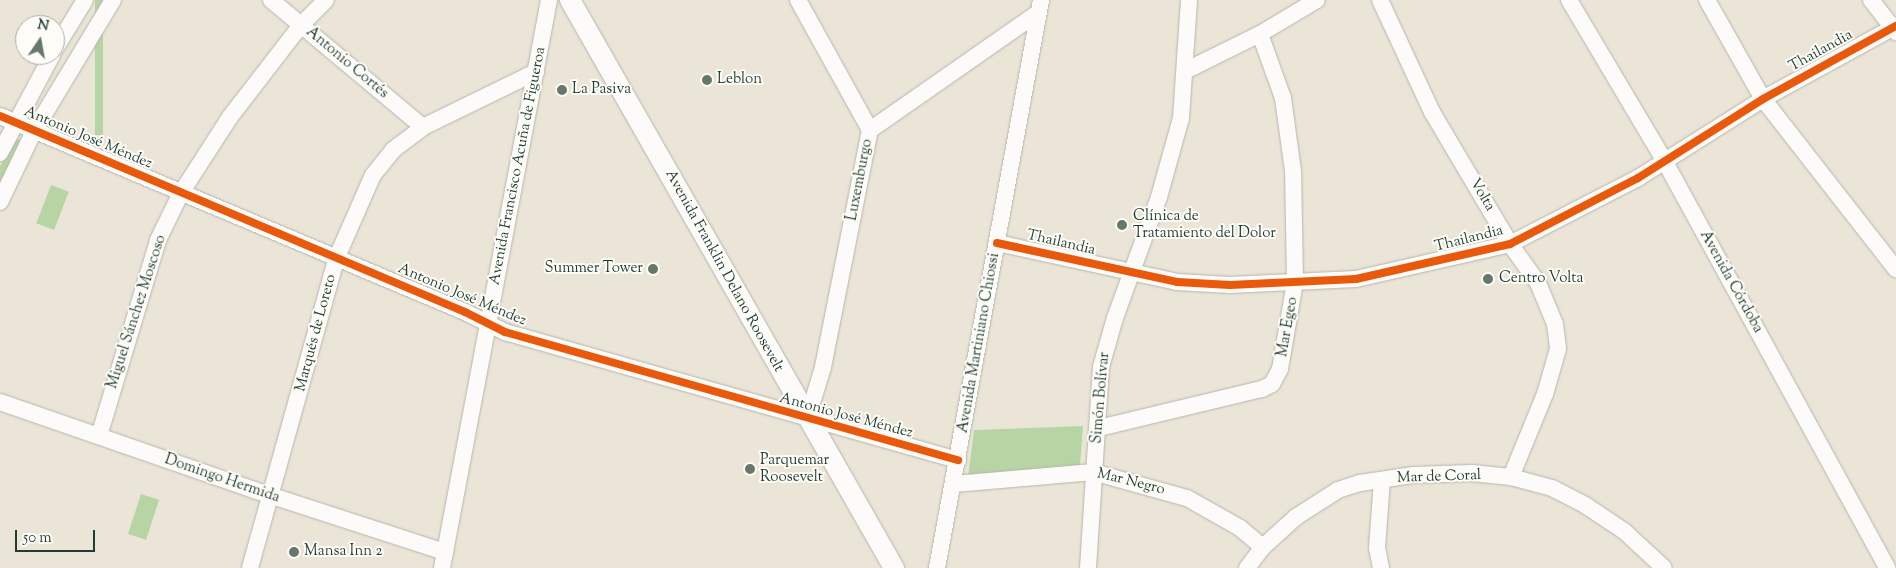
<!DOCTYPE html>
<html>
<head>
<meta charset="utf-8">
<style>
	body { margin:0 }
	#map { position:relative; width:1896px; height:568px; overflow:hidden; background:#ebe5d8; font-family:"Sorts Mill Goudy",serif }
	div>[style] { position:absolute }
	.green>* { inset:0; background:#b7d4a4; transform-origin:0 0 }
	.roads { filter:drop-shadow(0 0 1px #b6b5ab) drop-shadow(0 0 1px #b6b5ab) }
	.minor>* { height:16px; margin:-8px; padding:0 8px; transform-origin:8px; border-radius:8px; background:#fcfbf9 }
	.major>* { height:20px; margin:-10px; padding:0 10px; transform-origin:10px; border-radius:10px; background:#fcfbf9 }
	.cycleway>* { height:8px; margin:-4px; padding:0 4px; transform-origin:4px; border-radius:4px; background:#e8590c }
	.dots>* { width:14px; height:14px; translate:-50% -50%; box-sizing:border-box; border:2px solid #fdfcf7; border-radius:50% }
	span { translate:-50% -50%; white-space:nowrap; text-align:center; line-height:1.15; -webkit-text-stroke:4px #fdfcf7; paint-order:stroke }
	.street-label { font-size:15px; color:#1f3d34 }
	.poi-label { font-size:15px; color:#1f3d34 }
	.left { translate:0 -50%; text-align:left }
	.right { translate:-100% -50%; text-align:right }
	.north { position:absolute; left:15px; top:15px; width:50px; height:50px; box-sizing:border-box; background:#fdfcf7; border:1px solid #a4b0a9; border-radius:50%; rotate:12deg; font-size:14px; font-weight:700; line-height:20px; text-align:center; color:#1f3d34 }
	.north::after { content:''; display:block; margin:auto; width:18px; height:22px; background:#66786d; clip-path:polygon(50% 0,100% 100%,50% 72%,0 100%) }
	.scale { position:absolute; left:15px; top:530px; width:80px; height:22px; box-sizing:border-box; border:2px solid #1f3d34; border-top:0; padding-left:6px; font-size:15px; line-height:18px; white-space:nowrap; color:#1f3d34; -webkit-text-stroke:4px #fdfcf7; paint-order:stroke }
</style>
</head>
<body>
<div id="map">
	<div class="green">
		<i style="left:95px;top:0;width:8px;height:135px"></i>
		<i style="clip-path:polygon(15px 139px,21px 140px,0 182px,0 166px)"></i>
		<i style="left:51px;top:185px;width:19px;height:41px;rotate:21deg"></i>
		<i style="clip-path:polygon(1083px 426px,1080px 465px,968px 477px,974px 430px)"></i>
		<i style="left:141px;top:494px;width:19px;height:42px;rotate:18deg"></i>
	</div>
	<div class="roads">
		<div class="minor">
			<i style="left:271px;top:0;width:198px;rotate:39.9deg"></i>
			<i style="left:798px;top:0;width:149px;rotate:61deg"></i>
			<i style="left:1380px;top:0;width:123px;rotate:65.1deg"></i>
			<i style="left:1432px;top:112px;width:153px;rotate:59.4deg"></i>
			<i style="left:1510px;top:244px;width:48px;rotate:54.3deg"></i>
			<i style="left:1538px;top:283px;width:44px;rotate:67.5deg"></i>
			<i style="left:1555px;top:324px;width:25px;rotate:83deg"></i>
			<i style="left:1558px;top:349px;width:47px;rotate:106.1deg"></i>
			<i style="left:1545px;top:394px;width:90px;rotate:112.3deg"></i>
			<i style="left:1569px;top:0;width:186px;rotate:59.3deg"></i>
			<i style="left:1664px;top:160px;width:465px;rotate:61.3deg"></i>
			<i style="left:1707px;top:0;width:114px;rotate:60.5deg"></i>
			<i style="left:1763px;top:99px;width:216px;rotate:52deg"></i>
			<i style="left:1871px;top:0;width:41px;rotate:52deg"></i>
			<i style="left:55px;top:49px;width:57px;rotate:-58.5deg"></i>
			<i style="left:1187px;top:70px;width:81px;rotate:-26.3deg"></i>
			<i style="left:1260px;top:34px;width:66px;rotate:-30.8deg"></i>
			<i style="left:0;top:116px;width:505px;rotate:22.86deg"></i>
			<i style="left:465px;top:312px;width:45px;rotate:26.6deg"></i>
			<i style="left:505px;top:332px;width:471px;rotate:15.8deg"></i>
			<i style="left:0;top:153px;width:111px;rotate:-62deg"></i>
			<i style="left:0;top:202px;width:79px;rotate:-64.4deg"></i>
			<i style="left:34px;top:131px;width:153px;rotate:-58.9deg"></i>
			<i style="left:997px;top:243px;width:184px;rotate:12.2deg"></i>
			<i style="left:1177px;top:282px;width:53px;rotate:3.2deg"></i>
			<i style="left:1230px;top:285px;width:126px;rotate:-2.7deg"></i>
			<i style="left:1356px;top:279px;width:158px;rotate:-12.8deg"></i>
			<i style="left:1510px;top:244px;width:144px;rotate:-27.3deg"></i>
			<i style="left:1638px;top:178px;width:148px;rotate:-32.3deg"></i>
			<i style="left:1763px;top:99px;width:152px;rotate:-28.8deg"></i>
			<i style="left:813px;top:400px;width:34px;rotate:-73deg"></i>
			<i style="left:823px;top:367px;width:242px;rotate:-78.8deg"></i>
			<i style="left:870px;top:130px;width:205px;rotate:-34.9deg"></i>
			<i style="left:0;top:402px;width:269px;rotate:19.1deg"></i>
			<i style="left:254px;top:490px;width:201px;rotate:18deg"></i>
			<i style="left:1099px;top:428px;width:168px;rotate:-13.5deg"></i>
			<i style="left:1262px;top:389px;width:11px;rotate:-27deg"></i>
			<i style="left:1272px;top:384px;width:17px;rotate:-62deg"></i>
			<i style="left:1280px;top:369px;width:88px;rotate:-80.2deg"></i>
			<i style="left:1295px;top:282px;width:111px;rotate:-91deg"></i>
			<i style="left:1293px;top:171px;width:74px;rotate:-97.8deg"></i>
			<i style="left:1283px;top:98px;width:68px;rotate:-109.8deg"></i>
			<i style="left:99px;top:436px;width:205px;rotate:-73.2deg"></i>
			<i style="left:158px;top:240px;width:52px;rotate:-63.9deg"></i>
			<i style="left:181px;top:193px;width:90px;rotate:-57.2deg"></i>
			<i style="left:230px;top:117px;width:116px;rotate:-52.3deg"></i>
			<i style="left:301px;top:25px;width:35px;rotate:-45deg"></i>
			<i style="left:954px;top:484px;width:140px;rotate:-4.9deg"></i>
			<i style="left:1093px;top:472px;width:98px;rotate:15.5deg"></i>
			<i style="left:1187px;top:498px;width:61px;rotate:29.5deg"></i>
			<i style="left:1240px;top:528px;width:30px;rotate:40deg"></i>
			<i style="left:250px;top:568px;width:323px;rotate:-74.4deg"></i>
			<i style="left:337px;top:257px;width:90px;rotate:-66.3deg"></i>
			<i style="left:373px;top:175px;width:32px;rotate:-51deg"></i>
			<i style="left:393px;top:150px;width:38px;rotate:-37deg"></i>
			<i style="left:423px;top:127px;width:126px;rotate:-26deg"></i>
			<i style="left:442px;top:568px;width:578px;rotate:-79.33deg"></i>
			<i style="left:937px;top:568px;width:577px;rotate:-79.62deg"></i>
			<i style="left:1088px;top:568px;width:201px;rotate:-86.3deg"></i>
			<i style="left:1101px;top:367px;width:51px;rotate:-74.1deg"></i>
			<i style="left:1115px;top:318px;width:129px;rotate:-70deg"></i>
			<i style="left:1159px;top:197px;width:82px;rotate:-74.4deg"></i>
			<i style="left:1181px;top:118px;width:118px;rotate:-86.1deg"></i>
			<i style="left:1247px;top:568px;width:26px;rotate:-53deg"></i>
			<i style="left:1263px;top:547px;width:45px;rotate:-42.3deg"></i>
			<i style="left:1296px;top:517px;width:50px;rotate:-32.7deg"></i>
			<i style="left:1338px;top:490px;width:23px;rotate:-18deg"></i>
			<i style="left:1360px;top:483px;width:54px;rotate:-8.6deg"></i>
			<i style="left:1413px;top:475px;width:59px;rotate:-1.9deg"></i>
			<i style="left:1472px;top:473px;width:39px;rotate:6deg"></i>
			<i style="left:1511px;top:477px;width:42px;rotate:15deg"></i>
			<i style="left:1552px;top:488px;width:37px;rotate:27deg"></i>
			<i style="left:1585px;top:505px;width:47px;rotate:33.7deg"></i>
			<i style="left:1624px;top:531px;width:54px;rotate:42.8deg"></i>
			<i style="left:1381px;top:568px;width:20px;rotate:-101deg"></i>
			<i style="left:1377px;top:548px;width:68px;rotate:-85.8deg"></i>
		</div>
		<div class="major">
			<i style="left:570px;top:0;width:654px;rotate:60.3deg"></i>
		</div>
	</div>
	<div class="cycleway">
		<i style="left:0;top:116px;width:505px;rotate:22.86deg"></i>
		<i style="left:465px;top:312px;width:45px;rotate:26.6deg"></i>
		<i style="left:505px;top:332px;width:471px;rotate:15.8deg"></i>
		<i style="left:997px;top:243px;width:184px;rotate:12.2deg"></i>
		<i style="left:1177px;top:282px;width:53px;rotate:3.2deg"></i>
		<i style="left:1230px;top:285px;width:126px;rotate:-2.7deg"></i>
		<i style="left:1356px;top:279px;width:158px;rotate:-12.8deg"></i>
		<i style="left:1510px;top:244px;width:144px;rotate:-27.3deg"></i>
		<i style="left:1638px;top:178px;width:148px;rotate:-32.3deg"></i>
		<i style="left:1763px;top:99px;width:152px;rotate:-28.8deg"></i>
	</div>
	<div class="dots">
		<i style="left:707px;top:80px;background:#66786d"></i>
		<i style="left:562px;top:90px;background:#66786d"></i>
		<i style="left:1122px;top:225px;background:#66786d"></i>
		<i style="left:653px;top:269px;background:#66786d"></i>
		<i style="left:1488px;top:279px;background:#66786d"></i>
		<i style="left:750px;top:469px;background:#66786d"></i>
		<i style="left:294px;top:552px;background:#66786d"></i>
	</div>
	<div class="street-label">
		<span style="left:1821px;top:51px;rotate:-29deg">Thailandia</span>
		<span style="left:347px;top:63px;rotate:40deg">Antonio Cortés</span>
		<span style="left:88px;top:138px;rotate:23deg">Antonio José Méndez</span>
		<span style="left:518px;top:166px;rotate:-79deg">Avenida Francisco Acuña de Figueroa</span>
		<span style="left:860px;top:180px;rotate:-79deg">Luxemburgo</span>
		<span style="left:1482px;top:195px;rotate:59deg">Volta</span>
		<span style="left:1469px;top:239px;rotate:-14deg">Thailandia</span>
		<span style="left:1061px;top:243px;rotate:13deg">Thailandia</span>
		<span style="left:724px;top:271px;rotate:61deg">Avenida Franklin Delano Roosevelt</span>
		<span style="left:1731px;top:282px;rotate:61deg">Avenida Córdoba</span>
		<span style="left:462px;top:295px;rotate:23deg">Antonio José Méndez</span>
		<span style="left:137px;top:312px;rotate:-72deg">Miguel Sánchez Moscoso</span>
		<span style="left:1288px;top:327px;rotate:-80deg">Mar Egeo</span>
		<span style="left:316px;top:333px;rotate:-75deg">Marqués de Loreto</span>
		<span style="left:979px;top:343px;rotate:-80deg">Avenida Martiniano Chiossi</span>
		<span style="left:1101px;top:398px;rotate:-85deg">Simón Bolívar</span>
		<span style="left:846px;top:416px;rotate:15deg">Antonio José Méndez</span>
		<span style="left:1439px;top:477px;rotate:-2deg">Mar de Coral</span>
		<span style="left:222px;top:479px;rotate:19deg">Domingo Hermida</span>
		<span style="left:1131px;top:482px;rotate:14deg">Mar Negro</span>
	</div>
	<div class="poi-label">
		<span class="left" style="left:717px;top:80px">Leblon</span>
		<span class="left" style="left:572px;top:90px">La Pasiva</span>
		<span class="left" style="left:1133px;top:225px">Clínica de<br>Tratamiento del Dolor</span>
		<span class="right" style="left:643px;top:269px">Summer Tower</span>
		<span class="left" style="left:1499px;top:279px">Centro Volta</span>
		<span class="left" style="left:760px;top:469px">Parquemar<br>Roosevelt</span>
		<span class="left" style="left:304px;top:552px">Mansa Inn 2</span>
	</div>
	<div class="north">N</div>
	<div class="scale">50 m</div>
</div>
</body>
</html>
